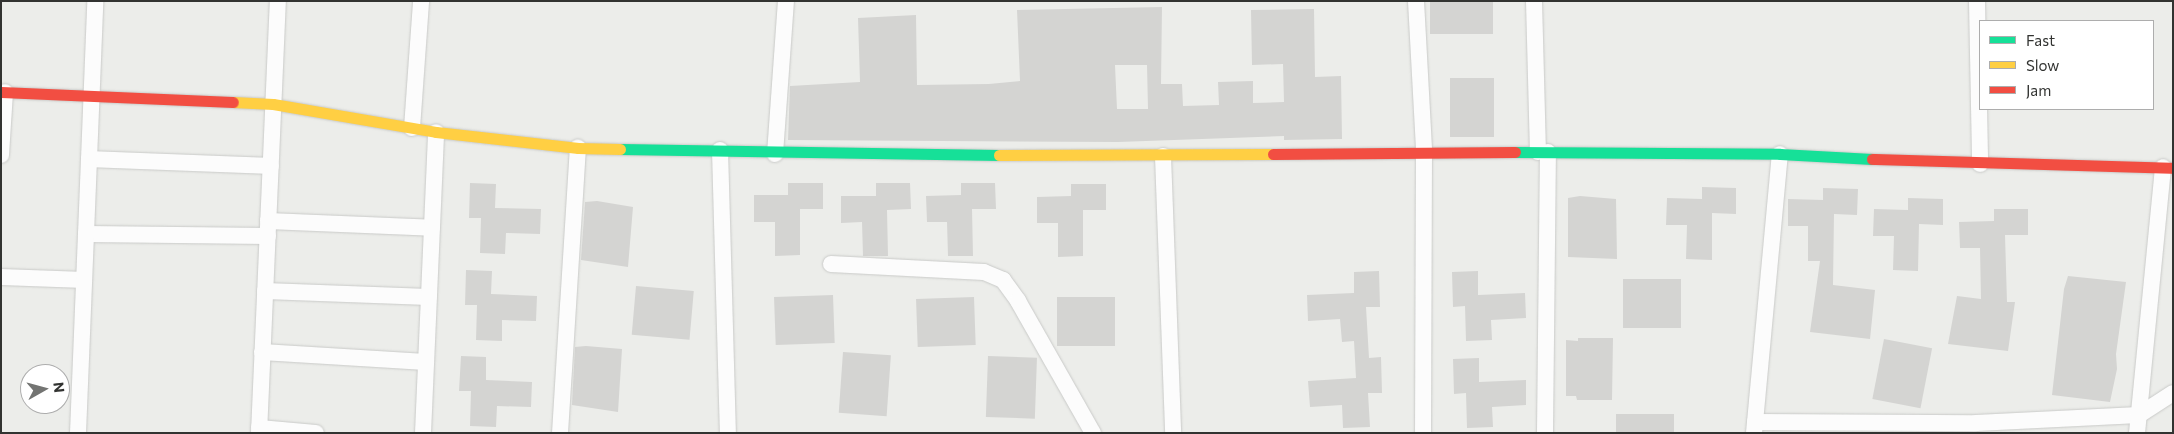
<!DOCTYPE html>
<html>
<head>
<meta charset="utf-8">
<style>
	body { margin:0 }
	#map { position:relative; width:2174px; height:434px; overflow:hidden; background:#ecedea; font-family:Commissioner,sans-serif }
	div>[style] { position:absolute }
	.building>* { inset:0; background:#d4d4d2; transform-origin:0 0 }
	.roads { filter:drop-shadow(0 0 1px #c9cac8) drop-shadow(0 0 1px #c9cac8) }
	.street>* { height:16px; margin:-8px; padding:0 8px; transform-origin:8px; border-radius:8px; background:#fcfcfc }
	.fast>* { height:11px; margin:-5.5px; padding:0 5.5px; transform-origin:5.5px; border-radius:5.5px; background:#16e098 }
	.slow>* { height:11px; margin:-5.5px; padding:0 5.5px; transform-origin:5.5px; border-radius:5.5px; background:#ffcf43 }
	.jam>* { height:11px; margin:-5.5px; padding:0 5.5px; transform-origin:5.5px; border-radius:5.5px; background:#f24e42 }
	span { translate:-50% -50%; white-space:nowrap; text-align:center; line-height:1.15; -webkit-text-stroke:4.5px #fff; paint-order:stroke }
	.frame { position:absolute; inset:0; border:2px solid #323331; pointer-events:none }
	.legend { position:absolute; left:1979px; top:20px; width:175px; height:90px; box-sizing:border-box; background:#fff; border:1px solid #adadad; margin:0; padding:6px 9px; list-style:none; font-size:15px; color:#323331 }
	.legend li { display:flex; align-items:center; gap:10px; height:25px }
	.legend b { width:25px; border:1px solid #adadad }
	.north { position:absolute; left:20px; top:364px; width:50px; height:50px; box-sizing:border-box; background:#fff; border:1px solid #adadad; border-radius:50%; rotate:83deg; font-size:14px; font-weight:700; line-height:20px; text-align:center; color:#323331 }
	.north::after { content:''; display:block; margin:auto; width:18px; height:22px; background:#737472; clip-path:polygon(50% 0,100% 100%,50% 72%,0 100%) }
</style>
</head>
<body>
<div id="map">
	<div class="building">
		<i style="left:1430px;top:1px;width:63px;height:33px"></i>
		<i style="clip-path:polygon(evenodd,1162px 7px,1161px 84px,1182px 84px,1183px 106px,1219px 105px,1218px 82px,1253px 81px,1253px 103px,1284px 102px,1283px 64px,1252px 65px,1251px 10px,1314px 9px,1315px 77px,1341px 76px,1342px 139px,1284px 140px,1284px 136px,1118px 142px,788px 140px,790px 86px,860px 82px,858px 18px,916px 15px,917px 85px,989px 84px,1020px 81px,1017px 10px,1162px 7px,1115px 65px,1147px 65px,1148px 109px,1117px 109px,1115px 65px)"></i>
		<i style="left:1450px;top:78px;width:44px;height:59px"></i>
		<i style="clip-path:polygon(470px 183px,496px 184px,495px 208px,541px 209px,540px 234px,506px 233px,505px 254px,480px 253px,481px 218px,469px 218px)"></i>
		<i style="clip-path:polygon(788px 183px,823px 183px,823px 209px,800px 209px,800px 255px,775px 256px,775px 222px,754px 222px,754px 195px,788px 195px)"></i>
		<i style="clip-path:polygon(876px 183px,910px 183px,911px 209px,887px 210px,888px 256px,863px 256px,862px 222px,841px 223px,841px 196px,876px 196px)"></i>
		<i style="clip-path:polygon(961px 183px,995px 183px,996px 209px,972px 209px,973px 256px,948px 256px,947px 222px,927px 222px,926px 196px,961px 195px)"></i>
		<i style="clip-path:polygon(1071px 184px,1106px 184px,1106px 210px,1083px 210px,1083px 256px,1058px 257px,1058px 223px,1037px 223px,1037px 197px,1071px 196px)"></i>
		<i style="clip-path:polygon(1702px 187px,1736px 188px,1736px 214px,1712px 213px,1712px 260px,1686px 259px,1687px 225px,1666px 225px,1667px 198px,1702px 199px)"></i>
		<i style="clip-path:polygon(1823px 188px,1858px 189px,1857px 215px,1834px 214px,1833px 285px,1875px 290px,1870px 339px,1810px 332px,1820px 261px,1808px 261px,1808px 226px,1788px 226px,1788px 199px,1823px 200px)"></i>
		<i style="clip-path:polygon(1580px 196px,1616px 199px,1617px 259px,1568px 257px,1568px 198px)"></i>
		<i style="clip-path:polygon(1908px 198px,1943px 199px,1943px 225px,1919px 224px,1918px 271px,1893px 270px,1894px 236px,1873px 236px,1874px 209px,1908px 210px)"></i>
		<i style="clip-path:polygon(597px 201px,633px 207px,628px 267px,581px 260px,585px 202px)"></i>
		<i style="clip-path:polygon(1994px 209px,2028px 209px,2028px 235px,2005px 235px,2007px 302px,2015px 302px,2008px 351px,1948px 344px,1957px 296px,1981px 299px,1980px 248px,1960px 248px,1959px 222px,1994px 221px)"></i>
		<i style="clip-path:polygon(466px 270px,492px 271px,491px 294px,537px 296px,536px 321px,502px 320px,502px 341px,476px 340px,477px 305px,465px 305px)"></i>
		<i style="clip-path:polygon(1379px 271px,1380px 307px,1366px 307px,1369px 358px,1381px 357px,1382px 393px,1368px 393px,1370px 427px,1343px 428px,1342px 405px,1310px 407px,1308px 381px,1356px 378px,1354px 341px,1342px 342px,1340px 319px,1308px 321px,1307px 295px,1354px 293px,1354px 272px)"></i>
		<i style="clip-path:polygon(1478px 271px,1478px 295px,1525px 293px,1526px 318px,1491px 320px,1492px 340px,1466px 341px,1465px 306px,1453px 307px,1452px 272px)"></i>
		<i style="clip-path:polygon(2068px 276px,2126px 282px,2116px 354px,2117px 369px,2110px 402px,2052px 395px,2064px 289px)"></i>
		<i style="left:1623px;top:279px;width:58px;height:49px"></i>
		<i style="left:636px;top:286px;width:58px;height:49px;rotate:5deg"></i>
		<i style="left:833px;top:295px;width:48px;height:59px;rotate:88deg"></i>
		<i style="left:974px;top:297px;width:48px;height:58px;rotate:88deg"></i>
		<i style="left:1115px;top:297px;width:49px;height:58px;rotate:90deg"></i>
		<i style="clip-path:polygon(1578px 338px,1613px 338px,1612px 400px,1577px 400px,1576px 396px,1566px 396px,1566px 340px,1578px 341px)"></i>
		<i style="left:1884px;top:339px;width:49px;height:61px;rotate:11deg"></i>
		<i style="clip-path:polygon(586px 346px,622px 349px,618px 412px,572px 405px,575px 347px)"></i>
		<i style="left:843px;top:352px;width:48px;height:61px;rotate:4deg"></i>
		<i style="clip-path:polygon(461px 356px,486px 357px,486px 380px,532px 382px,531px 407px,497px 406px,496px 427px,470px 426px,471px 391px,459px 391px)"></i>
		<i style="left:988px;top:356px;width:49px;height:61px;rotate:2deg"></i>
		<i style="clip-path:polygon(1479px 358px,1479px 382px,1526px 380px,1526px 405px,1492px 407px,1493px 427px,1467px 428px,1466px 393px,1454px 394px,1453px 359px)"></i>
		<i style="left:1674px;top:414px;width:19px;height:58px;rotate:90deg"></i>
	</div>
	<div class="roads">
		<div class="street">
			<i style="left:1416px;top:1px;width:150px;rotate:86.9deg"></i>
			<i style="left:1424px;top:151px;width:282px;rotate:90.2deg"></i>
			<i style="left:1534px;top:1px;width:151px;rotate:88.5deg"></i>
			<i style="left:1977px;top:1px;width:163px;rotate:88.9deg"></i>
			<i style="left:412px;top:128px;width:127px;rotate:-85.9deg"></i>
			<i style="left:720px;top:150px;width:283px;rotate:88.4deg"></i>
			<i style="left:775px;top:154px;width:153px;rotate:-85.9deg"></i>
			<i style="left:1px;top:155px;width:63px;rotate:-86.4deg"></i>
			<i style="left:1163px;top:156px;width:277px;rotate:87.9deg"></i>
			<i style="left:89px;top:159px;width:182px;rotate:2.2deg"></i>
			<i style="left:268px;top:221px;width:164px;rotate:2.4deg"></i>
			<i style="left:86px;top:234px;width:182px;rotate:0.6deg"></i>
			<i style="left:831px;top:264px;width:153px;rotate:3deg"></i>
			<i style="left:984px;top:272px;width:21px;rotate:23deg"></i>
			<i style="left:1003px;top:280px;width:26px;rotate:54deg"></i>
			<i style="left:1018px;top:301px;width:152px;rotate:60.4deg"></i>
			<i style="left:1px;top:277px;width:83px;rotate:2.1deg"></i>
			<i style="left:265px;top:291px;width:164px;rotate:2.1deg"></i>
			<i style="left:262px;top:352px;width:164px;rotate:3.5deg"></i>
			<i style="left:1755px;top:422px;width:221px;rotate:0.3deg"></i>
			<i style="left:1976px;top:423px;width:163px;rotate:-2.8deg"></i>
			<i style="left:2139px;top:415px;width:40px;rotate:-32.9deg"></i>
			<i style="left:259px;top:428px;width:57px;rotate:5deg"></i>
			<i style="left:78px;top:433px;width:432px;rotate:-87.7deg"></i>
			<i style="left:259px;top:433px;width:432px;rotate:-87.5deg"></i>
			<i style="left:423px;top:433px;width:301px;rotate:-87.5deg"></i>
			<i style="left:560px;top:433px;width:286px;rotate:-86.4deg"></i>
			<i style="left:1545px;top:433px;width:281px;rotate:-89.4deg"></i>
			<i style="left:1754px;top:433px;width:280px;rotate:-84.7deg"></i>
			<i style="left:2137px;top:433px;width:267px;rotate:-84.4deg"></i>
		</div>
		<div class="fast">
			<i style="left:620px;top:149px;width:379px;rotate:0.9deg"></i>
			<i style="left:1515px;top:152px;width:265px;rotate:0.4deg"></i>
			<i style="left:1780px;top:154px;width:92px;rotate:3.1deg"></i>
		</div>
		<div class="slow">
			<i style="left:233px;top:102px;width:40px;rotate:2.9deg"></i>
			<i style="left:273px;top:104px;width:165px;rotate:9.7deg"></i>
			<i style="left:436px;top:132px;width:143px;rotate:6.4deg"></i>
			<i style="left:578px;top:148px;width:42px;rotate:1.4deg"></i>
			<i style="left:999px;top:155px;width:274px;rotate:-0.2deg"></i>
		</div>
		<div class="jam">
			<i style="left:1px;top:92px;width:232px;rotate:2.5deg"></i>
			<i style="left:1273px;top:154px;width:242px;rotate:-0.5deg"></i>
			<i style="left:1872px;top:159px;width:301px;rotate:1.7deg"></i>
		</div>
	</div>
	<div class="frame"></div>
	<ul class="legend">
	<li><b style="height:6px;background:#16e098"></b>Fast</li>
	<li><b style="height:6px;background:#ffcf43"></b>Slow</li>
	<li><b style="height:6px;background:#f24e42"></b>Jam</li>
	</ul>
	<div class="north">N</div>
</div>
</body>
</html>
